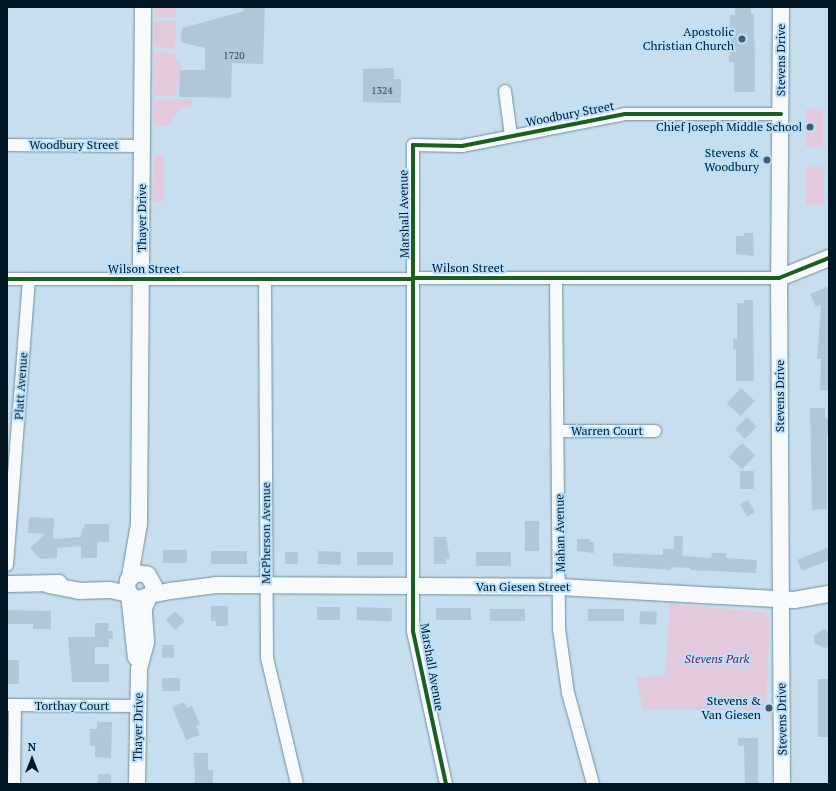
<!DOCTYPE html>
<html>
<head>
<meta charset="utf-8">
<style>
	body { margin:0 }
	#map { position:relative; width:836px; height:791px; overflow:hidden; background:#c7deef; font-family:"PT Serif",serif }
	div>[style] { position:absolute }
	.green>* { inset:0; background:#e2c9db; transform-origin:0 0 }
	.building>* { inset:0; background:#b2c7d6; transform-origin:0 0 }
	.roads { filter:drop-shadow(0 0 1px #718d9c) drop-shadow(0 0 1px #718d9c) }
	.street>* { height:12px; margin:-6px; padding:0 6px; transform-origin:6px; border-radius:6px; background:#f7fafd }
	.secondary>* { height:16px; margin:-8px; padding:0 8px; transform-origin:8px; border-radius:8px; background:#f7fafd }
	.cycleway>* { height:4px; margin:-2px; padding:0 2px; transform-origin:2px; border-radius:2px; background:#1b5e20 }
	.dots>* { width:11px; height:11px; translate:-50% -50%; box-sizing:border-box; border:2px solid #b7e0ff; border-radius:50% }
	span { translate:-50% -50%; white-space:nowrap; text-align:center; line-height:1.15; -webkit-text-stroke:4px #b7e0ff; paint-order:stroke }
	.number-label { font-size:10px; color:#304452 }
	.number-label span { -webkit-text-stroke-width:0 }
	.poi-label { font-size:12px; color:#011523 }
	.right { translate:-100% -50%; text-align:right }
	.street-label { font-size:12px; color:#011523 }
	.park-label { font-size:12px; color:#841a48; font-style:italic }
	.frame { position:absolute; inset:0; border:8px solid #011523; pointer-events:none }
	.north { position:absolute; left:12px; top:739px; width:40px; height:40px; -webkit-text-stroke:3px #b7e0ff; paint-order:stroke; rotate:0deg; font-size:11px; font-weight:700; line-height:16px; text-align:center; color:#011523 }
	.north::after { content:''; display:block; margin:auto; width:14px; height:18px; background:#011523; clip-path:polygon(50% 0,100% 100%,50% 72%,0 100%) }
</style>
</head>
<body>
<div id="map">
	<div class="green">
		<i style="clip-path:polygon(155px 7px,180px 7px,176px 10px,176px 17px,155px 17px)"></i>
		<i style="clip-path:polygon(154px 21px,176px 21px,175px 49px,154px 46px)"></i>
		<i style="clip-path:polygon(154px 52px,175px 53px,175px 60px,182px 65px,175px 96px,154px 96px)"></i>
		<i style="clip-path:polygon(154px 99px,193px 99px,192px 107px,180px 108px,168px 126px,154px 125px)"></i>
		<i style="left:806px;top:109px;width:17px;height:38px"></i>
		<i style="clip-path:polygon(161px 154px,164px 157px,164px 201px,153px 203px,154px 157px)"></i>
		<i style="left:806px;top:167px;width:18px;height:38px"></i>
		<i style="clip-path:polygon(670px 604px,764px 612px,770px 619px,766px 710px,643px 710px,636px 678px,665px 675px)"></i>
	</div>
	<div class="building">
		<i style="clip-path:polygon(243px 7px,265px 7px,263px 64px,232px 63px,231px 98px,179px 97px,180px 70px,205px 70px,205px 48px,181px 42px,182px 28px,244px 11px)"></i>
		<i style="clip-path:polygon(735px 7px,751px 7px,751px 14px,754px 14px,755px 92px,734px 92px,734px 62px,729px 62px,730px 15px,735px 15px)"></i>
		<i style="clip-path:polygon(394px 68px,394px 79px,401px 79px,401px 103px,363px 102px,363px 69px)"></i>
		<i style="clip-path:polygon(744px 233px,753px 233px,754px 256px,736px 254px,736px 236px,744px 236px)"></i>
		<i style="clip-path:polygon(829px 286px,829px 391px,820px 390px,821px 359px,817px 359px,821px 305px,816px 307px,810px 294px)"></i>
		<i style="clip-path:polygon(744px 300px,753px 300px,754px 381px,736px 381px,736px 349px,733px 349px,733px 339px,737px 339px,737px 303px,744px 303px)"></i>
		<i style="left:741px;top:388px;width:19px;height:21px;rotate:43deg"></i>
		<i style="clip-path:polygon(810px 408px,825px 408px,825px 418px,829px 418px,829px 435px,827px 434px,827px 509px,812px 510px)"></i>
		<i style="left:747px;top:417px;width:14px;height:17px;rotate:45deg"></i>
		<i style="left:742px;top:443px;width:18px;height:19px;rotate:43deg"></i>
		<i style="left:740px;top:471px;width:14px;height:18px"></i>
		<i style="left:748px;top:500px;width:14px;height:9px;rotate:60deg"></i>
		<i style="clip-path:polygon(29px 517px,54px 518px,53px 539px,81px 537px,82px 528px,84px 529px,85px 524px,109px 524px,109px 542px,97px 542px,97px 558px,81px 558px,81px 546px,57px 548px,57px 558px,40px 559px,30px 548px,45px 534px,28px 533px)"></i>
		<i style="left:525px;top:521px;width:14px;height:30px"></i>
		<i style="clip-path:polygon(674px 536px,683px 536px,682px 556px,711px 558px,712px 553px,726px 553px,726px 558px,757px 560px,756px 573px,690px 570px,690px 568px,671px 567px,671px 570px,613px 566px,613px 553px,663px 555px,663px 549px,674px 549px)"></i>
		<i style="clip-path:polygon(434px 537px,446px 537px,450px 559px,446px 559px,446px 564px,434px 564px)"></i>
		<i style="clip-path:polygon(577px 539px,590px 539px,590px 542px,594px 542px,594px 553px,577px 551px)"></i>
		<i style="clip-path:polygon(829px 547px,829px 560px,802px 571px,797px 560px)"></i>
		<i style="left:163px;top:550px;width:24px;height:13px"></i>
		<i style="left:211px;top:551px;width:36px;height:13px"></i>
		<i style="left:318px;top:551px;width:23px;height:13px;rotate:2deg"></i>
		<i style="left:285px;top:552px;width:13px;height:12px"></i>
		<i style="left:357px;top:552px;width:36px;height:13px"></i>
		<i style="left:476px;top:552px;width:35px;height:14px"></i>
		<i style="clip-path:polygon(211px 606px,228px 606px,228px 626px,216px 626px,216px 621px,211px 621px)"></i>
		<i style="left:317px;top:607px;width:23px;height:13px"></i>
		<i style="left:357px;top:607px;width:35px;height:13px;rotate:2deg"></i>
		<i style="left:436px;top:608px;width:35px;height:12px"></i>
		<i style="left:490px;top:609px;width:35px;height:12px"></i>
		<i style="left:588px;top:609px;width:36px;height:12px"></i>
		<i style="clip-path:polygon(7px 610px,51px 611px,51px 629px,33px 629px,33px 624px,7px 624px)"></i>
		<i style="left:175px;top:611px;width:14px;height:13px;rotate:45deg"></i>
		<i style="left:640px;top:611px;width:17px;height:13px;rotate:3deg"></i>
		<i style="clip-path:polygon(95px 623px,109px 623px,108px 631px,113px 631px,113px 639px,109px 639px,109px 647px,95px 647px,95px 664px,109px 664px,109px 682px,72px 682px,68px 637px,95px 637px)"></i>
		<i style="clip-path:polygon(824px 629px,829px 632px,829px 646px,825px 648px,814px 643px,814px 635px)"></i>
		<i style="left:162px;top:645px;width:12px;height:13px"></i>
		<i style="left:7px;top:660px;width:12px;height:24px"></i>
		<i style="left:162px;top:678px;width:18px;height:13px"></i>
		<i style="left:818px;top:679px;width:11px;height:58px"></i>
		<i style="clip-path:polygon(184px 702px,187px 708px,192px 706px,200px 724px,196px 726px,200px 735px,186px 740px,172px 707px)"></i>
		<i style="clip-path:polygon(97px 722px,112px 722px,111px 758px,95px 757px,95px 746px,90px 746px,90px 729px,97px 729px)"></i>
		<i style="clip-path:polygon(738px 738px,758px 738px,758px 784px,745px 784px,744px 746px,738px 746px)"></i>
		<i style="clip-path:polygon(194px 753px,208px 753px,208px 770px,213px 770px,213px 784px,195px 784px)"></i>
		<i style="left:98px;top:774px;width:13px;height:10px"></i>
	</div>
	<div class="roads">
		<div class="street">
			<i style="left:505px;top:91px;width:45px;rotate:82.4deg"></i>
			<i style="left:7px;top:145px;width:135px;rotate:0.4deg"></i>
			<i style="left:556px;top:278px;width:351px;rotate:89.5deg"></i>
			<i style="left:559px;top:629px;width:65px;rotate:82deg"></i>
			<i style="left:568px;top:693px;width:94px;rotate:74.6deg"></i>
			<i style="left:7px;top:279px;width:772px;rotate:-0.07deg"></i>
			<i style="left:265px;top:279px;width:379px;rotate:89.7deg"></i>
			<i style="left:267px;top:658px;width:130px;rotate:76.6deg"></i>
			<i style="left:558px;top:431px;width:97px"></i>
			<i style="left:7px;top:565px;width:287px;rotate:-85.6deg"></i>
			<i style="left:7px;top:705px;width:130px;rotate:0.4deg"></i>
			<i style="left:14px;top:784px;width:79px;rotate:-89.3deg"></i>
			<i style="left:446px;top:784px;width:157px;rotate:-102.2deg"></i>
			<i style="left:413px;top:631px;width:486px;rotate:-90deg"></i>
			<i style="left:413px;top:145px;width:49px;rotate:1.2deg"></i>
			<i style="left:462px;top:146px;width:166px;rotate:-11.1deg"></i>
			<i style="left:625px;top:114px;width:156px"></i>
		</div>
		<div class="secondary">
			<i style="left:781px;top:7px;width:271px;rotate:90.4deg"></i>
			<i style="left:779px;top:278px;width:506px;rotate:89.66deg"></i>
			<i style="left:779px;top:278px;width:54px;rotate:-21.8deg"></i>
			<i style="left:130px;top:576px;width:53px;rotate:-80.2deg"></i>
			<i style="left:139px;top:524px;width:517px;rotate:-89.56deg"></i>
			<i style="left:7px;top:584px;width:52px;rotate:-1.1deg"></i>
			<i style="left:49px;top:585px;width:31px;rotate:11deg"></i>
			<i style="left:79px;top:591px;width:31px;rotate:-2deg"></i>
			<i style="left:110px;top:590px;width:19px;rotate:12deg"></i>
			<i style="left:129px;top:594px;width:64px;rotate:83.8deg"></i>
			<i style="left:137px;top:784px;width:115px;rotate:-89deg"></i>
			<i style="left:139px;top:669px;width:28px;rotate:-75deg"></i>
			<i style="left:146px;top:642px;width:32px;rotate:-94deg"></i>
			<i style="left:144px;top:610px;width:5px;rotate:-79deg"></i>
			<i style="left:145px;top:605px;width:11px;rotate:-63deg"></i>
			<i style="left:150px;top:595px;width:3px;rotate:-45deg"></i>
			<i style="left:152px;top:593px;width:7px;rotate:-74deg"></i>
			<i style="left:154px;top:586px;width:13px;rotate:-119deg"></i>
			<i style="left:148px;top:575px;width:11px;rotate:-170deg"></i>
			<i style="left:137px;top:573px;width:11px;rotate:142deg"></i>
			<i style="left:128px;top:580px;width:9px;rotate:96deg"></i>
			<i style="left:127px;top:589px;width:9px;rotate:58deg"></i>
			<i style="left:132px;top:597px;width:7px;rotate:16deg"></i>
			<i style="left:139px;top:599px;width:12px;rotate:-20deg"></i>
			<i style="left:150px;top:595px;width:20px;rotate:-11deg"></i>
			<i style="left:170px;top:591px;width:46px;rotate:-7.4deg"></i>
			<i style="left:216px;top:585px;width:344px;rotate:0.3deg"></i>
			<i style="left:560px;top:587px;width:234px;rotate:3.2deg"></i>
			<i style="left:794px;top:600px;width:36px;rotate:-10deg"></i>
		</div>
	</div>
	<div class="cycleway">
		<i style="left:7px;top:279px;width:772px;rotate:-0.07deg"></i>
		<i style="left:779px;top:278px;width:54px;rotate:-21.8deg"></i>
		<i style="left:446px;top:784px;width:157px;rotate:-102.2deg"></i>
		<i style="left:413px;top:631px;width:486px;rotate:-90deg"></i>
		<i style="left:413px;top:145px;width:49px;rotate:1.2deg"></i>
		<i style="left:462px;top:146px;width:166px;rotate:-11.1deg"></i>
		<i style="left:625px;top:114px;width:156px"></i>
	</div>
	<div class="dots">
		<i style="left:742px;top:39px;background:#465b6a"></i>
		<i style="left:810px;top:127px;background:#465b6a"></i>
		<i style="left:767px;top:160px;background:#465b6a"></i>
		<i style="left:769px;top:708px;background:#465b6a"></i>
	</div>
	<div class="number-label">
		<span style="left:234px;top:56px">1720</span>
		<span style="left:382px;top:91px">1324</span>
	</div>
	<div class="poi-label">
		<span class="right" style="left:734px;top:39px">Apostolic<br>Christian Church</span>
		<span class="right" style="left:802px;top:127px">Chief Joseph Middle School</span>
		<span class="right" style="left:759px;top:160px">Stevens &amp;<br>Woodbury</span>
		<span class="right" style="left:761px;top:708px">Stevens &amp;<br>Van Giesen</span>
	</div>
	<div class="street-label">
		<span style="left:781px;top:60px;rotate:-90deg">Stevens Drive</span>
		<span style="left:570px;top:114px;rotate:-11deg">Woodbury Street</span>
		<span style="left:74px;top:145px">Woodbury Street</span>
		<span style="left:404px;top:214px;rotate:-91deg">Marshall Avenue</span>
		<span style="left:142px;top:218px;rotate:-90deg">Thayer Drive</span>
		<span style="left:468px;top:268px">Wilson Street</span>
		<span style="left:144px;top:269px">Wilson Street</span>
		<span style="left:21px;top:386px;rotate:-86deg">Platt Avenue</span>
		<span style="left:780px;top:396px;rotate:-90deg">Stevens Drive</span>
		<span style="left:607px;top:431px">Warren Court</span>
		<span style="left:266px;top:533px;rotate:-90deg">McPherson Avenue</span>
		<span style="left:560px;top:533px;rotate:-91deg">Mahan Avenue</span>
		<span style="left:523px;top:587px">Van Giesen Street</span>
		<span style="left:432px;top:667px;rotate:80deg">Marshall Avenue</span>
		<span style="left:72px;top:706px">Torthay Court</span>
		<span style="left:782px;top:719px;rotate:-91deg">Stevens Drive</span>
		<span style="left:138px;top:727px;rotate:-89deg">Thayer Drive</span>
	</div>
	<div class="park-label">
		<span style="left:717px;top:659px">Stevens Park</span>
	</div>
	<div class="frame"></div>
	<div class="north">N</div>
</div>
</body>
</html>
